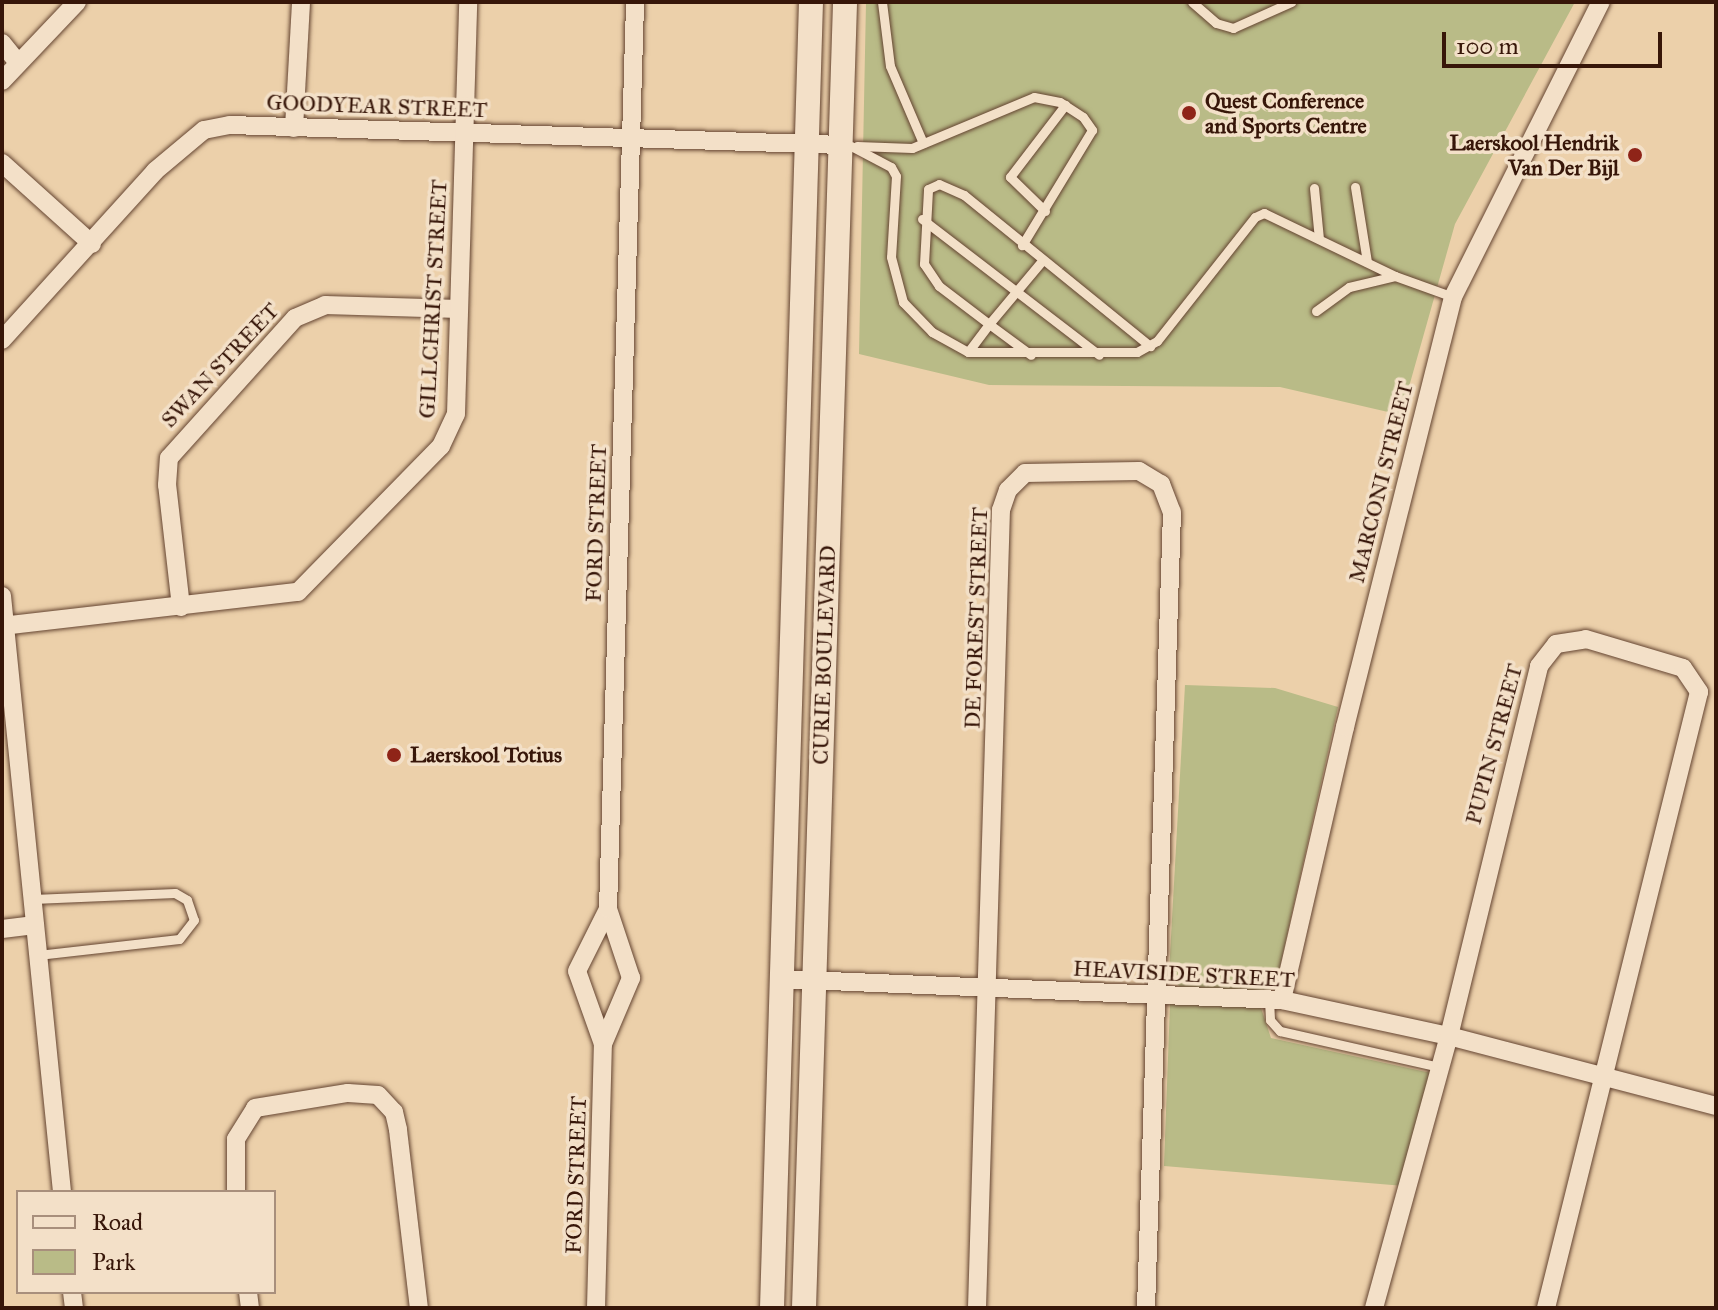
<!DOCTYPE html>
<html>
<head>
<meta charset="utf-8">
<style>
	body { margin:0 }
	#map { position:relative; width:1718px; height:1310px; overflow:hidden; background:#ecd0aa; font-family:"IM FELL Great Primer",serif }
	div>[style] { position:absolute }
	.green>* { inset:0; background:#b9bb87 }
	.roads { filter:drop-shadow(0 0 2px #644431) drop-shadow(0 0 2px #644431) }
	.lane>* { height:9px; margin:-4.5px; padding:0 4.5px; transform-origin:4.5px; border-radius:4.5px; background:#f3e0c8 }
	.street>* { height:18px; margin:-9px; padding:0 9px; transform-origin:9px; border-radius:9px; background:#f3e0c8 }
	.secondary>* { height:24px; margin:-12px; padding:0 12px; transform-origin:12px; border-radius:12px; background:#f3e0c8 }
	.dots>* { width:22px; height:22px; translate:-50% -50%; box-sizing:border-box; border:4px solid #f3e0c8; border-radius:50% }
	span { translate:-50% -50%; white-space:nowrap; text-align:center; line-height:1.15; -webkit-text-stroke:7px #f3e0c8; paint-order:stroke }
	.poi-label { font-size:22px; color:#371609; font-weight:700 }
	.left { translate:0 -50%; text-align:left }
	.right { translate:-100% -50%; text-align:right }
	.street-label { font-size:22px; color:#371609 }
	.frame { position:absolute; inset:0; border:4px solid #371609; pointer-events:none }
	.legend { position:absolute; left:16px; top:1190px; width:260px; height:104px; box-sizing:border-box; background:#f3e0c8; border:2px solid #a88f7c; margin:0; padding:10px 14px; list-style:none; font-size:24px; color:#371609 }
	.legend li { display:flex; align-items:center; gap:16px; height:40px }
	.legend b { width:40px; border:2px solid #a88f7c }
	.scale { position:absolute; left:1442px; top:32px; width:220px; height:36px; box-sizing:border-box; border:4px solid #371609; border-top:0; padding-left:10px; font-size:24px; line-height:28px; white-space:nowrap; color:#371609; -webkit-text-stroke:6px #f3e0c8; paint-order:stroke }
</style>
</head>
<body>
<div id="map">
	<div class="green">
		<i style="clip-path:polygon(866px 2px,1575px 2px,1455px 224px,1401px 415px,1280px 387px,989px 385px,859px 354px)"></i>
		<i style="clip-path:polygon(1185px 685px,1275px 688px,1338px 707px,1277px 980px,1262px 993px,1183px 991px,1169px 973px)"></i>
		<i style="clip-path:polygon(1170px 1004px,1261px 1008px,1271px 1038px,1431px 1073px,1404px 1186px,1164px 1166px)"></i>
	</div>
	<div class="roads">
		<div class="lane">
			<i style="left:882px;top:2px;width:64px;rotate:82.9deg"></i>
			<i style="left:890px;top:66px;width:84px;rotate:66.8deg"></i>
			<i style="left:1192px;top:2px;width:32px;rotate:41deg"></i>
			<i style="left:1216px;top:23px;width:18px;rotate:16deg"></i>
			<i style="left:1233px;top:28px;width:64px;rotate:-24.1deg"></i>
			<i style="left:851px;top:146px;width:45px;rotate:27.7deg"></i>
			<i style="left:891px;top:167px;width:10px;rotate:61deg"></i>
			<i style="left:896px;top:176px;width:81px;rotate:93.5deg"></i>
			<i style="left:891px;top:257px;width:47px;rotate:75.1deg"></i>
			<i style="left:903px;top:302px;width:42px;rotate:46deg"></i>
			<i style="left:932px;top:332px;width:41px;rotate:29.1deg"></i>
			<i style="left:968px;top:352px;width:169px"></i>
			<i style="left:1137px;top:352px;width:23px;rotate:-29deg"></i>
			<i style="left:1157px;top:341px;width:158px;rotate:-51.7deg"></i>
			<i style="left:1255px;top:217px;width:10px;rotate:-24deg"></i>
			<i style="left:1264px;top:213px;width:145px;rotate:25.7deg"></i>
			<i style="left:1395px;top:276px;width:62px;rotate:19.9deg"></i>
			<i style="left:857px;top:146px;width:55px;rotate:2.1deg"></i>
			<i style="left:912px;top:148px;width:132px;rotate:-22.7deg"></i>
			<i style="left:1034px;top:97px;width:26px;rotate:11deg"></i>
			<i style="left:1060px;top:102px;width:27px;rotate:33deg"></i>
			<i style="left:1083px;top:117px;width:16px;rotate:55deg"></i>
			<i style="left:1092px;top:130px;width:135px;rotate:121.3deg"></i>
			<i style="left:1355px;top:187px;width:76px;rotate:80.9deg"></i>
			<i style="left:1314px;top:188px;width:51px;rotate:84.4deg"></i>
			<i style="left:1045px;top:211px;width:49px;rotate:-135.8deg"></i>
			<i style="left:1010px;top:177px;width:91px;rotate:-52.6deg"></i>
			<i style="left:922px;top:219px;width:223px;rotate:37.5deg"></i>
			<i style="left:1041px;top:262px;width:81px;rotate:130deg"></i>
			<i style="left:989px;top:324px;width:63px;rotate:-142.8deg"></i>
			<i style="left:939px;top:286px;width:27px;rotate:-124deg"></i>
			<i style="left:924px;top:264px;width:75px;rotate:-86.9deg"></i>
			<i style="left:928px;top:189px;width:12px;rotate:-24deg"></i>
			<i style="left:939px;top:184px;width:27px;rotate:24deg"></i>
			<i style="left:964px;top:195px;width:240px;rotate:39.1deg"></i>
			<i style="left:1316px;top:311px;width:41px;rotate:-36deg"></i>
			<i style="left:1349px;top:287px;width:47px;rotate:-13.4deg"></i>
			<i style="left:968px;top:352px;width:35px;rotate:-53deg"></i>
			<i style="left:989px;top:324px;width:52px;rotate:36.4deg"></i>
			<i style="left:33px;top:899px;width:142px;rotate:-2.4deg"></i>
			<i style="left:175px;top:893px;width:14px;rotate:30deg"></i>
			<i style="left:187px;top:900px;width:21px;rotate:71deg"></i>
			<i style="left:194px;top:920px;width:24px;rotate:128deg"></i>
			<i style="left:179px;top:939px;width:142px;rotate:173.5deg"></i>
			<i style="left:1269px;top:1000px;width:20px;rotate:87deg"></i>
			<i style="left:1270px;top:1020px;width:15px;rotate:48deg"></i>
			<i style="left:1280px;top:1031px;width:164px;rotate:12.7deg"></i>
		</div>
		<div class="street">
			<i style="left:2px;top:43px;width:26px;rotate:51deg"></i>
			<i style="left:2px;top:81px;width:109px;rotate:-46.5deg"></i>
			<i style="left:294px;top:128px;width:126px;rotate:-86.8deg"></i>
			<i style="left:2px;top:163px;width:121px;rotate:42deg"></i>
			<i style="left:2px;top:340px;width:228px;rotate:-47.8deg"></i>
			<i style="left:155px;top:171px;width:64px;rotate:-39.9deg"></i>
			<i style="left:204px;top:130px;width:26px;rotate:-11deg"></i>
			<i style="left:230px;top:125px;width:611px;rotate:1.87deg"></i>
			<i style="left:2px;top:596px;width:599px;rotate:84.25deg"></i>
			<i style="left:181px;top:607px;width:123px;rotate:-96.5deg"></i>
			<i style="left:167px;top:485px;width:27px;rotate:-86deg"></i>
			<i style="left:169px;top:458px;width:188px;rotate:-48deg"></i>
			<i style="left:295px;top:318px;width:33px;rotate:-23deg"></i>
			<i style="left:325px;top:305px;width:134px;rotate:1.7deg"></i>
			<i style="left:2px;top:626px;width:298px;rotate:-6.6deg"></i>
			<i style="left:298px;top:592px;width:204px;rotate:-45.6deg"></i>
			<i style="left:441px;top:446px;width:35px;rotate:-65deg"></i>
			<i style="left:456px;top:414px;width:412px;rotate:-88.3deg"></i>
			<i style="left:2px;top:929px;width:33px;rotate:-7deg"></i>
			<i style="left:781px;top:979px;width:501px;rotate:2.4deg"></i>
			<i style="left:1282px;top:1000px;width:171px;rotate:12.2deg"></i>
			<i style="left:1449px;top:1036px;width:276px;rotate:14.7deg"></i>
			<i style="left:1282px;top:1000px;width:280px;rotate:-77deg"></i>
			<i style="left:1345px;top:727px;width:443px;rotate:-75.9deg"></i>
			<i style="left:1453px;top:297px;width:330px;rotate:-63.4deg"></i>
			<i style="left:603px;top:1044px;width:72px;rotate:-67deg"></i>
			<i style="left:631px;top:978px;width:73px;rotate:-108.4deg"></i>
			<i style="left:236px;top:1192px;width:53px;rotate:-90deg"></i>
			<i style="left:236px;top:1139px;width:36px;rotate:-58deg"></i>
			<i style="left:255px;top:1108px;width:94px;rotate:-9.2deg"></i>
			<i style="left:348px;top:1093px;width:30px;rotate:4deg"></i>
			<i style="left:378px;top:1095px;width:23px;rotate:47deg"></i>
			<i style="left:394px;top:1112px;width:18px;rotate:77deg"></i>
			<i style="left:398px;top:1130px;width:179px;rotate:83.3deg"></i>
			<i style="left:72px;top:1292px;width:16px;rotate:83deg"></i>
			<i style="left:248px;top:1292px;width:16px;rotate:83deg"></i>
			<i style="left:596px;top:1308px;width:264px;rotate:-88.5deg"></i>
			<i style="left:603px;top:1044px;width:77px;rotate:-109.6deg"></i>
			<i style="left:577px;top:971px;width:69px;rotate:-63.4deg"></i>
			<i style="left:608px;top:909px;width:907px;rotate:-88.29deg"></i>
			<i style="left:977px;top:1308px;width:798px;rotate:-88.28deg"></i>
			<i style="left:1001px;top:510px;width:21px;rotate:-71deg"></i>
			<i style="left:1008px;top:490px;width:24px;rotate:-45deg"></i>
			<i style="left:1025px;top:473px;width:114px;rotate:-1deg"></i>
			<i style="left:1139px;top:471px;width:26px;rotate:31deg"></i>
			<i style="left:1161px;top:484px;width:30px;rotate:69deg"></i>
			<i style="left:1172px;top:512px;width:796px;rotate:91.87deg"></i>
			<i style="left:1374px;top:1308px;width:282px;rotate:-74.6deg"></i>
			<i style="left:1449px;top:1036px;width:381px;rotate:-76.3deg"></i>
			<i style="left:1539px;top:666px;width:28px;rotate:-52deg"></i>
			<i style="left:1556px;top:644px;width:30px;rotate:-9deg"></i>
			<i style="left:1586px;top:639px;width:101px;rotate:16.6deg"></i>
			<i style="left:1683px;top:668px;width:29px;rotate:56deg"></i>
			<i style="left:1699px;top:692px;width:635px;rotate:103.95deg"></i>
		</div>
		<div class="secondary">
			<i style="left:772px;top:1308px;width:1307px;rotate:-88.29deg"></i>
			<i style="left:804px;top:1308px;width:1307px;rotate:-88.2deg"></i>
		</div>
	</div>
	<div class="dots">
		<i style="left:1189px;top:113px;background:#8f2418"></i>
		<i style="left:1635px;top:155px;background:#8f2418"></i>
		<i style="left:394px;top:755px;background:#8f2418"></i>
	</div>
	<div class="poi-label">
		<span class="left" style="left:1205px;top:113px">Quest Conference<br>and Sports Centre</span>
		<span class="right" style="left:1619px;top:155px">Laerskool Hendrik<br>Van Der Bijl</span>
		<span class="left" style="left:410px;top:755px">Laerskool Totius</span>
	</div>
	<div class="street-label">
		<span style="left:377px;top:106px;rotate:2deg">GOODYEAR STREET</span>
		<span style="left:433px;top:299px;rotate:-87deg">GILLCHRIST STREET</span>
		<span style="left:220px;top:365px;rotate:-47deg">SWAN STREET</span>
		<span style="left:1381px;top:482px;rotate:-76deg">MARCONI STREET</span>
		<span style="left:596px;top:523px;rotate:-88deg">FORD STREET</span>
		<span style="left:976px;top:618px;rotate:-88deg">DE FOREST STREET</span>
		<span style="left:824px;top:655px;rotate:-88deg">CURIE BOULEVARD</span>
		<span style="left:1494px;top:744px;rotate:-75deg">PUPIN STREET</span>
		<span style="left:1184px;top:974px;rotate:3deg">HEAVISIDE STREET</span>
		<span style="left:576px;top:1175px;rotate:-88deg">FORD STREET</span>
	</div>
	<div class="frame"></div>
	<ul class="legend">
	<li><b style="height:10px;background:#f3e0c8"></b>Road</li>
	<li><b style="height:22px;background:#b9bb87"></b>Park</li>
	</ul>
	<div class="scale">100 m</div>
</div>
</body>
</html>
